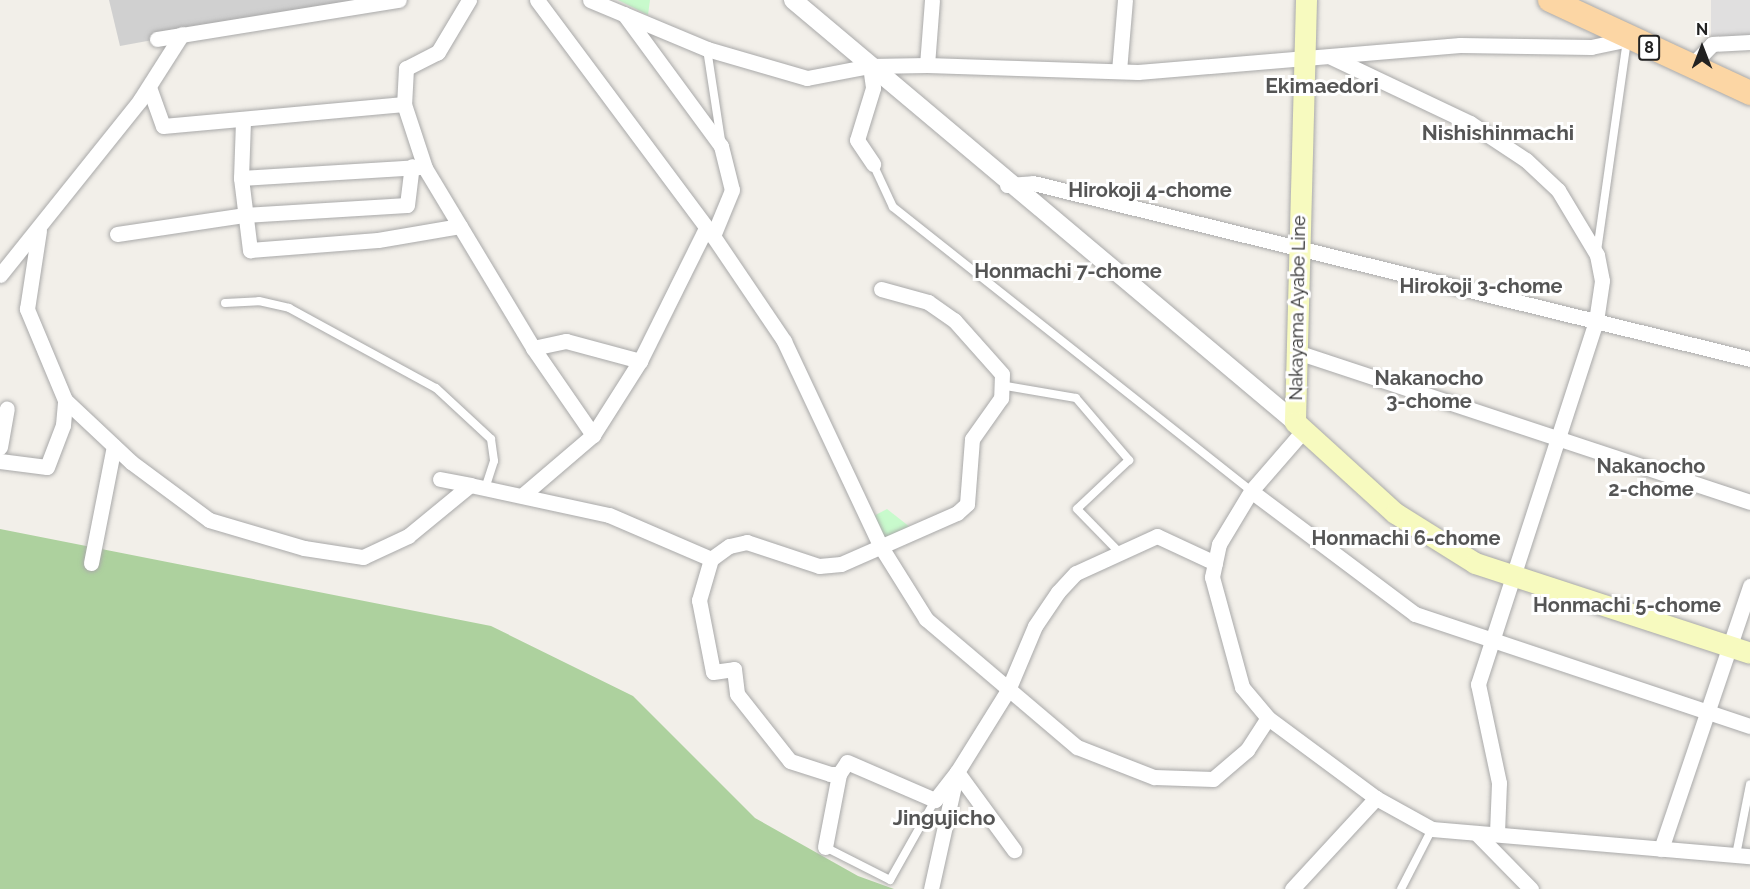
<!DOCTYPE html>
<html>
<head>
<meta charset="utf-8">
<style>
	body { margin:0 }
	#map { position:relative; width:1750px; height:889px; overflow:hidden; background:#f2efe9; font-family:Raleway,sans-serif }
	div>[style] { position:absolute }
	.residential>* { inset:0; background:#e0dfdf; transform-origin:0 0 }
	.religious>* { inset:0; background:#d0d0d0 }
	.forest>* { inset:0; background:#add19e }
	.park>* { inset:0; background:#c8facc }
	.roads { filter:drop-shadow(0 0 2px #a9a9a9) drop-shadow(0 0 2px #a9a9a9) }
	.service>* { height:8px; margin:-4px; padding:0 4px; transform-origin:4px; border-radius:4px; background:#fff }
	.minor>* { height:15px; margin:-7.5px; padding:0 7.5px; transform-origin:7.5px; border-radius:7.5px; background:#fff }
	.tertiary>* { height:18px; margin:-9px; padding:0 9px; transform-origin:9px; border-radius:9px; background:#fff }
	.secondary>* { height:21px; margin:-10.5px; padding:0 10.5px; transform-origin:10.5px; border-radius:10.5px; background:#f7fabf }
	.primary>* { height:24px; margin:-12px; padding:0 12px; transform-origin:12px; border-radius:12px; background:#fcd6a4 }
	span { translate:-50% -50%; white-space:nowrap; text-align:center; line-height:1.15; -webkit-text-stroke:6px #fff; paint-order:stroke }
	.shield-label span { padding:2px 4px; background:#fff; border:2px solid; border-radius:4px; -webkit-text-stroke-width:0 }
	.shield-label { font-size:16px; color:#222; font-weight:700 }
	.street-label { font-size:18px; color:#222 }
	.neighbourhood-label { font-size:20px; color:#555; font-weight:700 }
	.quarter-label { font-size:21px; color:#555; font-weight:700 }
	.north { position:absolute; left:1672px; top:18px; width:60px; height:60px; -webkit-text-stroke:4px #fff; paint-order:stroke; rotate:0deg; font-size:16px; font-weight:700; line-height:24px; text-align:center; color:#222 }
	.north::after { content:''; display:block; margin:auto; width:21px; height:27px; background:#222; clip-path:polygon(50% 0,100% 100%,50% 72%,0 100%) }
</style>
</head>
<body>
<div id="map">
	<div class="residential">
		<i style="left:1711px;top:0;width:39px;height:36px"></i>
	</div>
	<div class="religious">
		<i style="clip-path:polygon(109px 0,369px 0,120px 46px)"></i>
	</div>
	<div class="forest">
		<i style="clip-path:polygon(0 529px,491px 626px,633px 696px,755px 818px,858px 876px,894px 889px,0 889px)"></i>
	</div>
	<div class="park">
		<i style="clip-path:polygon(619px 0,650px 0,648px 15px,618px 0)"></i>
		<i style="clip-path:polygon(887px 509px,915px 531px,881px 547px,868px 519px)"></i>
	</div>
	<div class="roads">
		<div class="service">
			<i style="left:707px;top:49px;width:92px;rotate:81.3deg"></i>
			<i style="left:873px;top:164px;width:47px;rotate:65.1deg"></i>
			<i style="left:893px;top:207px;width:457px;rotate:38.4deg"></i>
			<i style="left:1597px;top:251px;width:213px;rotate:-81.9deg"></i>
			<i style="left:225px;top:303px;width:34px;rotate:-3deg"></i>
			<i style="left:259px;top:301px;width:31px;rotate:13deg"></i>
			<i style="left:289px;top:308px;width:167px;rotate:28.6deg"></i>
			<i style="left:436px;top:388px;width:75px;rotate:42.8deg"></i>
			<i style="left:491px;top:439px;width:22px;rotate:82deg"></i>
			<i style="left:494px;top:461px;width:25px;rotate:108deg"></i>
			<i style="left:1006px;top:386px;width:71px;rotate:9.7deg"></i>
			<i style="left:1076px;top:398px;width:82px;rotate:49.5deg"></i>
			<i style="left:1129px;top:460px;width:71px;rotate:136.7deg"></i>
			<i style="left:1077px;top:509px;width:57px;rotate:45.7deg"></i>
			<i style="left:825px;top:847px;width:73px;rotate:26.9deg"></i>
			<i style="left:890px;top:880px;width:92px;rotate:-60.6deg"></i>
			<i style="left:1736px;top:855px;width:72px;rotate:-78.8deg"></i>
			<i style="left:1401px;top:889px;width:68px;rotate:-62.7deg"></i>
		</div>
		<div class="minor">
			<i style="left:469px;top:0;width:61px;rotate:120.8deg"></i>
			<i style="left:438px;top:52px;width:36px;rotate:153deg"></i>
			<i style="left:406px;top:68px;width:36px;rotate:93deg"></i>
			<i style="left:404px;top:104px;width:67px;rotate:71.8deg"></i>
			<i style="left:425px;top:168px;width:210px;rotate:59deg"></i>
			<i style="left:533px;top:348px;width:106px;rotate:55.4deg"></i>
			<i style="left:537px;top:0;width:294px;rotate:53.3deg"></i>
			<i style="left:713px;top:236px;width:127px;rotate:55.9deg"></i>
			<i style="left:784px;top:341px;width:228px;rotate:64.8deg"></i>
			<i style="left:881px;top:547px;width:85px;rotate:58deg"></i>
			<i style="left:926px;top:619px;width:198px;rotate:40.3deg"></i>
			<i style="left:1077px;top:747px;width:83px;rotate:21.3deg"></i>
			<i style="left:1154px;top:777px;width:59px;rotate:1.9deg"></i>
			<i style="left:1213px;top:779px;width:45px;rotate:-40.5deg"></i>
			<i style="left:1247px;top:750px;width:38px;rotate:-57deg"></i>
			<i style="left:590px;top:0;width:127px;rotate:22.7deg"></i>
			<i style="left:707px;top:49px;width:104px;rotate:16.2deg"></i>
			<i style="left:807px;top:78px;width:64px;rotate:-10.8deg"></i>
			<i style="left:870px;top:66px;width:57px;rotate:-1deg"></i>
			<i style="left:927px;top:65px;width:211px;rotate:1.9deg"></i>
			<i style="left:1138px;top:72px;width:323px;rotate:-4.8deg"></i>
			<i style="left:1460px;top:45px;width:131px;rotate:0.9deg"></i>
			<i style="left:1591px;top:47px;width:38px;rotate:-12deg"></i>
			<i style="left:624px;top:14px;width:164px;rotate:53.7deg"></i>
			<i style="left:721px;top:146px;width:45px;rotate:76deg"></i>
			<i style="left:732px;top:190px;width:50px;rotate:112.4deg"></i>
			<i style="left:157px;top:39px;width:245px;rotate:-9.2deg"></i>
			<i style="left:1331px;top:57px;width:154px;rotate:25.4deg"></i>
			<i style="left:1470px;top:123px;width:67px;rotate:33.5deg"></i>
			<i style="left:1526px;top:160px;width:44px;rotate:43.2deg"></i>
			<i style="left:1558px;top:190px;width:76px;rotate:59deg"></i>
			<i style="left:1597px;top:255px;width:26px;rotate:79deg"></i>
			<i style="left:1602px;top:281px;width:40px;rotate:98.5deg"></i>
			<i style="left:1596px;top:321px;width:382px;rotate:108deg"></i>
			<i style="left:1478px;top:684px;width:101px;rotate:78deg"></i>
			<i style="left:1499px;top:783px;width:50px;rotate:92.3deg"></i>
			<i style="left:927px;top:65px;width:65px;rotate:-85.6deg"></i>
			<i style="left:870px;top:66px;width:22px;rotate:82deg"></i>
			<i style="left:873px;top:88px;width:54px;rotate:107.1deg"></i>
			<i style="left:857px;top:140px;width:29px;rotate:56deg"></i>
			<i style="left:1691px;top:66px;width:30px;rotate:-46deg"></i>
			<i style="left:1712px;top:44px;width:38px;rotate:-3deg"></i>
			<i style="left:1119px;top:71px;width:71px;rotate:-85.2deg"></i>
			<i style="left:149px;top:87px;width:41px;rotate:70.3deg"></i>
			<i style="left:163px;top:126px;width:242px;rotate:-5.2deg"></i>
			<i style="left:243px;top:121px;width:57px;rotate:92deg"></i>
			<i style="left:241px;top:178px;width:73px;rotate:82.9deg"></i>
			<i style="left:250px;top:250px;width:128px;rotate:-4.5deg"></i>
			<i style="left:378px;top:240px;width:83px;rotate:-9.7deg"></i>
			<i style="left:241px;top:178px;width:179px;rotate:-3.5deg"></i>
			<i style="left:1007px;top:185px;width:26px;rotate:-4deg"></i>
			<i style="left:1033px;top:183px;width:738px;rotate:13.79deg"></i>
			<i style="left:117px;top:234px;width:128px;rotate:-8.5deg"></i>
			<i style="left:244px;top:215px;width:163px;rotate:-3.5deg"></i>
			<i style="left:407px;top:205px;width:39px;rotate:-83deg"></i>
			<i style="left:0;top:275px;width:224px;rotate:-51.3deg"></i>
			<i style="left:140px;top:100px;width:78px;rotate:-57.5deg"></i>
			<i style="left:881px;top:289px;width:49px;rotate:15.5deg"></i>
			<i style="left:928px;top:302px;width:32px;rotate:35deg"></i>
			<i style="left:954px;top:320px;width:72px;rotate:48.4deg"></i>
			<i style="left:1002px;top:374px;width:24px;rotate:92deg"></i>
			<i style="left:1001px;top:398px;width:50px;rotate:125.3deg"></i>
			<i style="left:972px;top:439px;width:65px;rotate:94.4deg"></i>
			<i style="left:967px;top:504px;width:13px;rotate:138deg"></i>
			<i style="left:957px;top:513px;width:127px;rotate:156.3deg"></i>
			<i style="left:841px;top:564px;width:22px;rotate:175deg"></i>
			<i style="left:819px;top:566px;width:76px;rotate:-161.6deg"></i>
			<i style="left:747px;top:542px;width:18px;rotate:167deg"></i>
			<i style="left:729px;top:546px;width:22px;rotate:144deg"></i>
			<i style="left:711px;top:559px;width:43px;rotate:106.3deg"></i>
			<i style="left:699px;top:600px;width:73px;rotate:79deg"></i>
			<i style="left:713px;top:672px;width:21px;rotate:-8deg"></i>
			<i style="left:734px;top:669px;width:25px;rotate:83deg"></i>
			<i style="left:737px;top:694px;width:85px;rotate:51.7deg"></i>
			<i style="left:790px;top:761px;width:42px;rotate:18deg"></i>
			<i style="left:830px;top:774px;width:9px"></i>
			<i style="left:839px;top:774px;width:14px;rotate:-56deg"></i>
			<i style="left:847px;top:762px;width:96px;rotate:23.4deg"></i>
			<i style="left:935px;top:800px;width:36px;rotate:-52deg"></i>
			<i style="left:957px;top:772px;width:97px;rotate:53.8deg"></i>
			<i style="left:533px;top:348px;width:34px;rotate:-12deg"></i>
			<i style="left:566px;top:341px;width:77px;rotate:15.1deg"></i>
			<i style="left:1297px;top:352px;width:477px;rotate:18.3deg"></i>
			<i style="left:65px;top:400px;width:91px;rotate:43.2deg"></i>
			<i style="left:131px;top:462px;width:97px;rotate:36.6deg"></i>
			<i style="left:209px;top:520px;width:99px;rotate:16.4deg"></i>
			<i style="left:304px;top:548px;width:60px;rotate:8.7deg"></i>
			<i style="left:363px;top:557px;width:50px;rotate:-25deg"></i>
			<i style="left:408px;top:536px;width:80px;rotate:-39.4deg"></i>
			<i style="left:470px;top:485px;width:142px;rotate:12.2deg"></i>
			<i style="left:609px;top:515px;width:111px;rotate:23.3deg"></i>
			<i style="left:1303px;top:431px;width:79px;rotate:130.9deg"></i>
			<i style="left:1251px;top:491px;width:62px;rotate:121.1deg"></i>
			<i style="left:1219px;top:544px;width:34px;rotate:102deg"></i>
			<i style="left:1212px;top:577px;width:114px;rotate:74.7deg"></i>
			<i style="left:1242px;top:687px;width:40px;rotate:50deg"></i>
			<i style="left:1268px;top:718px;width:134px;rotate:36.5deg"></i>
			<i style="left:1376px;top:798px;width:64px;rotate:29deg"></i>
			<i style="left:1432px;top:829px;width:319px;rotate:4.9deg"></i>
			<i style="left:0;top:447px;width:39px;rotate:-80deg"></i>
			<i style="left:0;top:461px;width:47px;rotate:7.3deg"></i>
			<i style="left:47px;top:467px;width:45px;rotate:-69.1deg"></i>
			<i style="left:63px;top:425px;width:25px;rotate:-85deg"></i>
			<i style="left:65px;top:400px;width:99px;rotate:-112.7deg"></i>
			<i style="left:27px;top:309px;width:79px;rotate:-81.3deg"></i>
			<i style="left:440px;top:479px;width:31px;rotate:11deg"></i>
			<i style="left:1251px;top:491px;width:205px;rotate:36.9deg"></i>
			<i style="left:1415px;top:614px;width:353px;rotate:18.5deg"></i>
			<i style="left:524px;top:494px;width:91px;rotate:-40.5deg"></i>
			<i style="left:593px;top:435px;width:88px;rotate:-57.6deg"></i>
			<i style="left:640px;top:361px;width:148px;rotate:-63.6deg"></i>
			<i style="left:91px;top:563px;width:119px;rotate:-78.9deg"></i>
			<i style="left:1477px;top:834px;width:77px;rotate:45.5deg"></i>
			<i style="left:825px;top:847px;width:74px;rotate:-79.1deg"></i>
			<i style="left:1661px;top:849px;width:278px;rotate:-71.3deg"></i>
			<i style="left:931px;top:889px;width:120px;rotate:-77.5deg"></i>
			<i style="left:957px;top:772px;width:97px;rotate:-58.1deg"></i>
			<i style="left:1008px;top:690px;width:69px;rotate:-67.1deg"></i>
			<i style="left:1035px;top:626px;width:41px;rotate:-55.9deg"></i>
			<i style="left:1058px;top:592px;width:26px;rotate:-47deg"></i>
			<i style="left:1076px;top:573px;width:89px;rotate:-24.6deg"></i>
			<i style="left:1157px;top:536px;width:64px;rotate:25deg"></i>
			<i style="left:1292px;top:889px;width:124px;rotate:-47.3deg"></i>
		</div>
		<div class="tertiary">
			<i style="left:793px;top:0;width:656px;rotate:40.05deg"></i>
		</div>
		<div class="secondary">
			<i style="left:1306px;top:0;width:422px;rotate:91.5deg"></i>
			<i style="left:1295px;top:422px;width:135px;rotate:42.3deg"></i>
			<i style="left:1395px;top:513px;width:94px;rotate:32deg"></i>
			<i style="left:1475px;top:563px;width:289px;rotate:18.1deg"></i>
		</div>
		<div class="primary">
			<i style="left:1550px;top:0;width:221px;rotate:24.9deg"></i>
		</div>
	</div>
	<div class="shield-label">
		<span style="left:1649px;top:48px">8</span>
	</div>
	<div class="street-label">
		<span style="left:1298px;top:308px;rotate:-89deg">Nakayama Ayabe Line</span>
	</div>
	<div class="neighbourhood-label">
		<span style="left:1150px;top:190px">Hirokoji 4-chome</span>
		<span style="left:1068px;top:271px">Honmachi 7-chome</span>
		<span style="left:1481px;top:286px">Hirokoji 3-chome</span>
		<span style="left:1429px;top:390px">Nakanocho<br>3-chome</span>
		<span style="left:1651px;top:478px">Nakanocho<br>2-chome</span>
		<span style="left:1406px;top:538px">Honmachi 6-chome</span>
		<span style="left:1627px;top:605px">Honmachi 5-chome</span>
	</div>
	<div class="quarter-label">
		<span style="left:1322px;top:86px">Ekimaedori</span>
		<span style="left:1498px;top:133px">Nishishinmachi</span>
		<span style="left:944px;top:818px">Jingujicho</span>
	</div>
	<div class="north">N</div>
</div>
</body>
</html>
